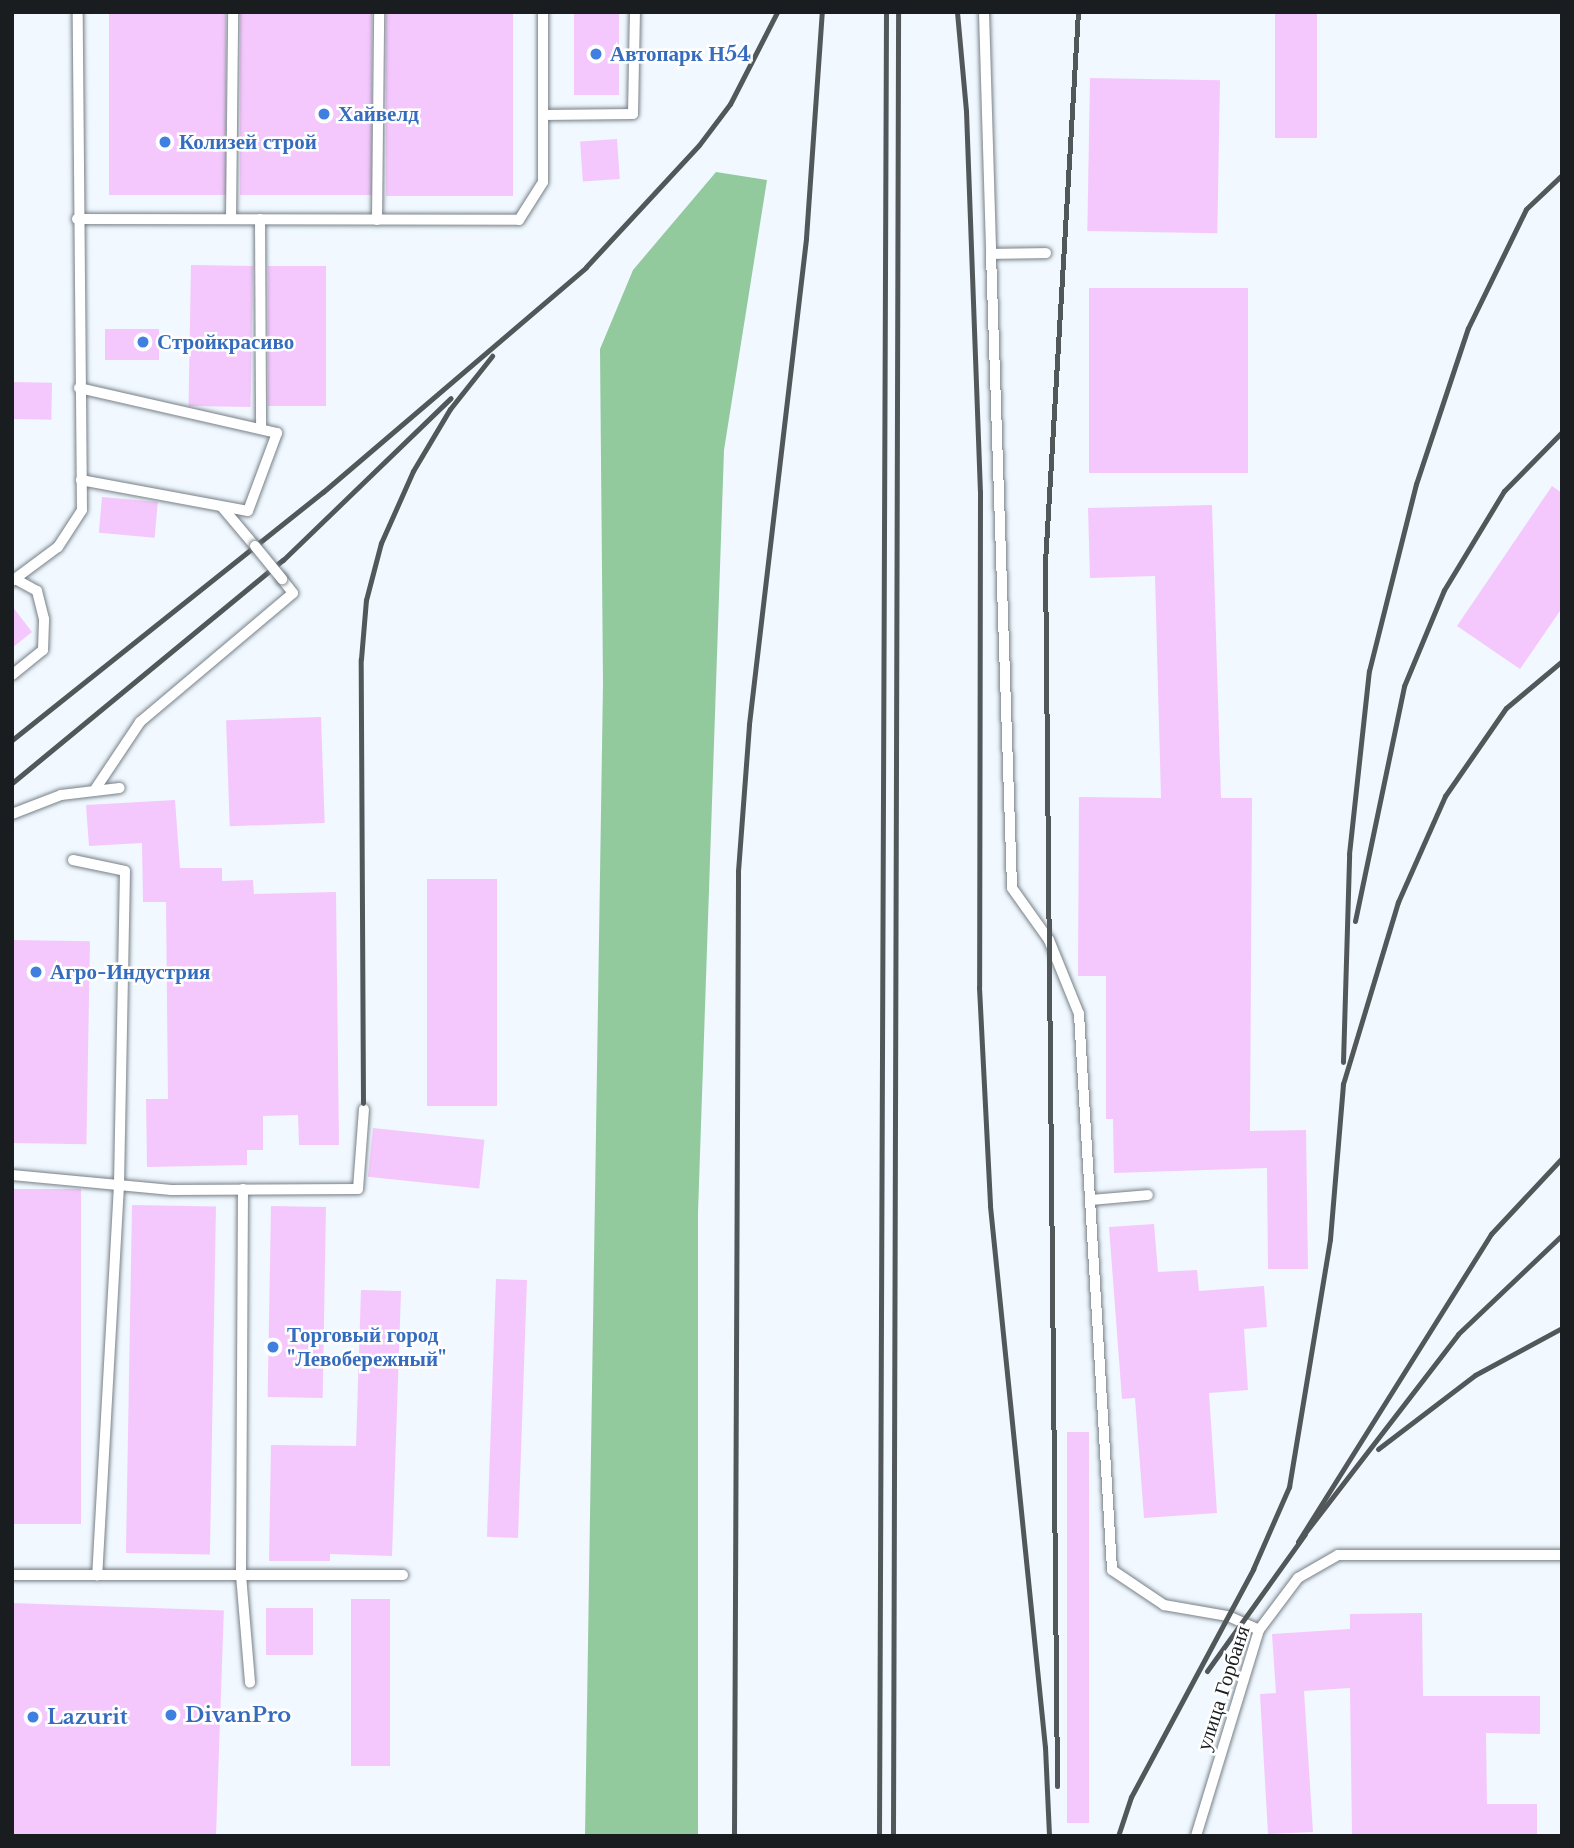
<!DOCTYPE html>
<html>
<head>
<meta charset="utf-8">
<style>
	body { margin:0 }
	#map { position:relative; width:1574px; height:1848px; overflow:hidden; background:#f1f8ff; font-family:"Libre Baskerville",serif }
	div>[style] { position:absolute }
	.forest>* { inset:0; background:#92ca9e }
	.building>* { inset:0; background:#f4c8fc; transform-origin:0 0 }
	.roads { filter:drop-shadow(0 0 2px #778087) drop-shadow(0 0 2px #778087) }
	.lane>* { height:10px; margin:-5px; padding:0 5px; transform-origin:5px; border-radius:5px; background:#fff }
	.rail>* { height:5px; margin:-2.5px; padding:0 2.5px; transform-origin:2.5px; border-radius:2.5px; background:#52575a }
	.bridges { filter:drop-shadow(0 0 2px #778087) drop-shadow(0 0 2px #778087) }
	.lane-bridge>* { height:10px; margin:-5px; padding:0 5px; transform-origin:5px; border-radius:5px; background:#fff }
	.dots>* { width:19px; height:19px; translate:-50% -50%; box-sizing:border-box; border:4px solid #fff; border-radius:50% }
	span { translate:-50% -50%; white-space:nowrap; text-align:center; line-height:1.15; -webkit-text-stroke:5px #fff; paint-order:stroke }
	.shop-label { font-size:21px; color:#366cbe; font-weight:700 }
	.left { translate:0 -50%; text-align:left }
	.street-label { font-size:21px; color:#191d1f }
	.frame { position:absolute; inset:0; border:14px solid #191d1f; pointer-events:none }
</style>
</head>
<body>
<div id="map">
	<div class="forest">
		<i style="clip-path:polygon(716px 172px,767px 180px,724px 450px,698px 1213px,698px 1836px,585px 1836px,603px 683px,600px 349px,633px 270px)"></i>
	</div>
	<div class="building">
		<i style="left:109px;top:12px;width:117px;height:183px"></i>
		<i style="left:240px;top:12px;width:132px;height:183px"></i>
		<i style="left:386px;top:12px;width:127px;height:184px"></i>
		<i style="left:574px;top:12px;width:45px;height:83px"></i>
		<i style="left:1275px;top:12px;width:42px;height:126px"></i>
		<i style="left:1090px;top:78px;width:130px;height:153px;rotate:1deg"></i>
		<i style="left:617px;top:139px;width:40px;height:37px;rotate:86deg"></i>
		<i style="left:191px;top:265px;width:62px;height:141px;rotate:1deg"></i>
		<i style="left:268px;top:266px;width:58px;height:140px"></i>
		<i style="left:1089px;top:288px;width:159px;height:185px"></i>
		<i style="left:105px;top:329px;width:54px;height:31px"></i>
		<i style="left:12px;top:382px;width:40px;height:37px;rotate:1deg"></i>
		<i style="clip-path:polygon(1552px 486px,1562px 493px,1562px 608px,1520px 669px,1457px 626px)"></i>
		<i style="left:102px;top:497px;width:56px;height:36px;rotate:5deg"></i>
		<i style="clip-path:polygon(1212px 505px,1221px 798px,1252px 798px,1250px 1131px,1306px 1130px,1308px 1269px,1268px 1269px,1267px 1168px,1114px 1173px,1113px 1119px,1106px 1119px,1106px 976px,1078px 976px,1079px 797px,1161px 798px,1155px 576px,1090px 578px,1088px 508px)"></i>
		<i style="clip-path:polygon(12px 606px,32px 632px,12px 648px)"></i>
		<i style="left:321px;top:717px;width:106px;height:95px;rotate:88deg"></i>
		<i style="clip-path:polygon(175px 800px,180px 868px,222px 868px,222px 881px,253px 880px,254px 894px,336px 892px,339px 1145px,299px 1145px,298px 1115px,263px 1116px,263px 1150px,247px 1150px,247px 1165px,147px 1167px,146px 1099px,168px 1099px,166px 902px,143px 902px,142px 843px,89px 846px,86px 805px)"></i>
		<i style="left:427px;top:879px;width:70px;height:227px"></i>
		<i style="left:12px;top:940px;width:78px;height:203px;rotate:1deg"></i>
		<i style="left:373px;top:1128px;width:112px;height:49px;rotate:6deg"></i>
		<i style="left:12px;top:1189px;width:69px;height:335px"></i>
		<i style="left:132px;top:1205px;width:84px;height:348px;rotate:1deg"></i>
		<i style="left:271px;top:1206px;width:55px;height:191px;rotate:1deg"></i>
		<i style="clip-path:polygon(1154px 1224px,1158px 1272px,1197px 1270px,1199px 1291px,1264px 1286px,1267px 1327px,1244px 1329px,1248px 1390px,1209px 1393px,1217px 1513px,1144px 1518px,1135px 1398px,1122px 1399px,1109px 1227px)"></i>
		<i style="left:496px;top:1279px;width:31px;height:258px;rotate:2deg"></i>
		<i style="clip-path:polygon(361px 1290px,401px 1291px,392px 1556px,330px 1554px,330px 1561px,269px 1561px,271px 1445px,356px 1446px)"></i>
		<i style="left:1067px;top:1432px;width:22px;height:391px"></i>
		<i style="left:351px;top:1599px;width:39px;height:167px"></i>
		<i style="left:12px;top:1603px;width:212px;height:233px;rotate:2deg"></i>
		<i style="left:266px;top:1608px;width:47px;height:47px"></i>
		<i style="clip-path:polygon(1422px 1613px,1423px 1696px,1540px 1696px,1540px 1734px,1486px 1733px,1487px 1804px,1537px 1804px,1537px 1836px,1352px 1836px,1350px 1688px,1304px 1691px,1313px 1832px,1268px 1834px,1260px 1694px,1276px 1693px,1272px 1634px,1350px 1629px,1350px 1614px)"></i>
	</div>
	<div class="roads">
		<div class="lane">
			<i style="left:984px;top:12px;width:242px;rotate:88.3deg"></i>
			<i style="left:543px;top:115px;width:90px;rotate:-0.6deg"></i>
			<i style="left:633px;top:114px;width:102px;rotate:-88.9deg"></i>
			<i style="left:77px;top:219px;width:442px;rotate:0.1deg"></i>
			<i style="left:519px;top:220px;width:45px;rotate:-57.7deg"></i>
			<i style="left:543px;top:182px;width:170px;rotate:-90deg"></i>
			<i style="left:231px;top:219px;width:207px;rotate:-89.4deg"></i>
			<i style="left:260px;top:219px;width:210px;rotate:89.7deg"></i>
			<i style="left:377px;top:220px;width:208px;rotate:-89.4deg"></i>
			<i style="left:1046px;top:253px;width:55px;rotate:179deg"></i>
			<i style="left:991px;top:254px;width:634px;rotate:88.1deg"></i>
			<i style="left:1012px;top:888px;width:64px;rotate:54.6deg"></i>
			<i style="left:1049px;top:940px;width:80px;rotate:67.9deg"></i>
			<i style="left:1079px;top:1014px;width:557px;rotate:86.6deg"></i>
			<i style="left:1112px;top:1570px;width:63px;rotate:33.9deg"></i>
			<i style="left:1164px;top:1605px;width:65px;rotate:9.8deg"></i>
			<i style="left:1228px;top:1616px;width:34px;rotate:24deg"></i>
			<i style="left:79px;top:388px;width:203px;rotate:12.8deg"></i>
			<i style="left:277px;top:433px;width:83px;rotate:110.4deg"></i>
			<i style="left:248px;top:511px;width:170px;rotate:-169.5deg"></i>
			<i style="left:222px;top:507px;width:51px;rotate:49.8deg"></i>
			<i style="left:12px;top:581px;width:57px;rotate:-36.5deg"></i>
			<i style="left:58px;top:547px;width:44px;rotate:-57deg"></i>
			<i style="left:82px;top:510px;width:498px;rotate:-90.5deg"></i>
			<i style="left:12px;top:675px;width:40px;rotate:-39deg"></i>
			<i style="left:43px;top:650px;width:31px;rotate:-88deg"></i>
			<i style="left:44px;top:619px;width:29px;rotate:-104deg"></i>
			<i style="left:37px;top:591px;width:25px;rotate:-151deg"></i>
			<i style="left:94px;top:791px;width:83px;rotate:-56.3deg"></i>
			<i style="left:140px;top:722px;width:200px;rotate:-40.1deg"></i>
			<i style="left:293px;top:593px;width:18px;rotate:-128deg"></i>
			<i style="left:12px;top:814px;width:53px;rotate:-21.2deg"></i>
			<i style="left:61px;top:795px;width:59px;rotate:-6.8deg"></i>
			<i style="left:73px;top:860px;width:53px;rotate:11.9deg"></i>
			<i style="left:125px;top:871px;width:314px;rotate:91.1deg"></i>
			<i style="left:119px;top:1185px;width:391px;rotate:93.2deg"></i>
			<i style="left:12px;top:1175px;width:160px;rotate:5.4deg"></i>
			<i style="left:171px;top:1190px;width:187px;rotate:-0.3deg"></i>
			<i style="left:358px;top:1189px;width:80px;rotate:-85.7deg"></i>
			<i style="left:243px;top:1189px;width:386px;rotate:90.3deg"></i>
			<i style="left:241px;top:1575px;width:108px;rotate:85.2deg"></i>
			<i style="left:1090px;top:1200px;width:58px;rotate:-4.9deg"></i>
			<i style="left:12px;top:1575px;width:391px"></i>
			<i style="left:1196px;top:1836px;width:215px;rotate:-73deg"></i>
			<i style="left:1259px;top:1630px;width:65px;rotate:-53.1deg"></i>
			<i style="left:1298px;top:1578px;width:46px;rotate:-29.9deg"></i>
			<i style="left:1338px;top:1555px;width:224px"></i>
		</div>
	</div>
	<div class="rail">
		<i style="left:957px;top:12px;width:99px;rotate:84.8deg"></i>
		<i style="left:966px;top:111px;width:381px;rotate:87.9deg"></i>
		<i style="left:980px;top:492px;width:495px;rotate:90.1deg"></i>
		<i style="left:979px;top:987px;width:219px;rotate:87.1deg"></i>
		<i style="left:990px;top:1206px;width:544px;rotate:84.2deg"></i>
		<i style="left:1045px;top:1747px;width:89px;rotate:87.4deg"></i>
		<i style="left:12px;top:740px;width:398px;rotate:-38.6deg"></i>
		<i style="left:323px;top:492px;width:346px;rotate:-40.5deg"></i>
		<i style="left:586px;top:267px;width:166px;rotate:-47.2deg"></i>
		<i style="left:699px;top:145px;width:51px;rotate:-52.9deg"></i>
		<i style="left:730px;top:104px;width:103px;rotate:-62.9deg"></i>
		<i style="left:12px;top:783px;width:351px;rotate:-39.5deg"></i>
		<i style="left:283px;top:560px;width:233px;rotate:-44deg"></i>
		<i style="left:1355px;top:921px;width:240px;rotate:-78.2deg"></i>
		<i style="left:1404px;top:686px;width:104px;rotate:-67.4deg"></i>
		<i style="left:1444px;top:590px;width:116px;rotate:-58.8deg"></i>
		<i style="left:1504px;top:491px;width:83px;rotate:-45.5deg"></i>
		<i style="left:1343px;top:1062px;width:208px;rotate:-88.3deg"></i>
		<i style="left:1349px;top:854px;width:184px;rotate:-83.8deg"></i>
		<i style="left:1369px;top:671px;width:193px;rotate:-75.9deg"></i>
		<i style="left:1416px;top:484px;width:164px;rotate:-71.6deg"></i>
		<i style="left:1468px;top:328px;width:132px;rotate:-64deg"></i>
		<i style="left:1526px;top:209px;width:50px;rotate:-43.4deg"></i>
		<i style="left:363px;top:1103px;width:444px;rotate:-90.3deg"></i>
		<i style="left:361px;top:659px;width:59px;rotate:-85.2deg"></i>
		<i style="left:366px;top:600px;width:59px;rotate:-75.3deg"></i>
		<i style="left:381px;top:543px;width:79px;rotate:-66deg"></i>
		<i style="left:413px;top:471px;width:72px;rotate:-59.2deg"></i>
		<i style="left:450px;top:409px;width:68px;rotate:-51.6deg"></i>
		<i style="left:1562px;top:1158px;width:104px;rotate:133.1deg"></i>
		<i style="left:1491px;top:1234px;width:363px;rotate:122.1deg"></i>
		<i style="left:1298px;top:1542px;width:262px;rotate:-52.4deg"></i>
		<i style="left:1458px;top:1334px;width:144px;rotate:-43.6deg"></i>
		<i style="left:1378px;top:1449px;width:122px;rotate:-37.3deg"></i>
		<i style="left:1475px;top:1375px;width:99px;rotate:-28.4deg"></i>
		<i style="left:1207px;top:1671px;width:168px;rotate:-54.4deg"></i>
		<i style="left:1057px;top:1786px;width:1224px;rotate:-90.56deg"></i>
		<i style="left:1045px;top:562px;width:551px;rotate:-86.57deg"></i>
		<i style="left:734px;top:1836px;width:965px;rotate:-89.76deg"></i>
		<i style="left:738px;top:871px;width:147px;rotate:-85.7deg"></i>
		<i style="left:749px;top:724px;width:489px;rotate:-83.3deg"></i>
		<i style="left:806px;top:238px;width:227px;rotate:-86deg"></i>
		<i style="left:879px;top:1836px;width:1824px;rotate:-89.78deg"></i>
		<i style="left:893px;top:1836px;width:1824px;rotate:-89.84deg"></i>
		<i style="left:1118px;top:1836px;width:41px;rotate:-71.6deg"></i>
		<i style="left:1131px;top:1797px;width:259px;rotate:-61.8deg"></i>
		<i style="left:1253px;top:1569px;width:90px;rotate:-66.3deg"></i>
		<i style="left:1289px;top:1487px;width:251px;rotate:-80.6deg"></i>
		<i style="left:1330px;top:1239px;width:156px;rotate:-85.2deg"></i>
		<i style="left:1343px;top:1084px;width:190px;rotate:-73.2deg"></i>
		<i style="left:1398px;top:902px;width:116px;rotate:-66.1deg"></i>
		<i style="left:1445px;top:796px;width:107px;rotate:-55.3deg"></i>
		<i style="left:1506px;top:708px;width:73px;rotate:-40deg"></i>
	</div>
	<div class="bridges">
		<div class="lane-bridge">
			<i style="left:255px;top:546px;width:43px;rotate:50.7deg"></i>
		</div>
	</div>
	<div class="dots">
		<i style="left:596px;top:54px;background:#3f7fe0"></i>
		<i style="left:324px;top:114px;background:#3f7fe0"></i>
		<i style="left:165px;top:142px;background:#3f7fe0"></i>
		<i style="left:143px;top:342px;background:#3f7fe0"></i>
		<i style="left:36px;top:972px;background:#3f7fe0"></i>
		<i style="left:273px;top:1347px;background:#3f7fe0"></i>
		<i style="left:171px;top:1715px;background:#3f7fe0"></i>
		<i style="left:33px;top:1717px;background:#3f7fe0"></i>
	</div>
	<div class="shop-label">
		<span class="left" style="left:610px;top:54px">Автопарк Н54</span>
		<span class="left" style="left:338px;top:114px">Хайвелд</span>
		<span class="left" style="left:179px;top:142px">Колизей строй</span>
		<span class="left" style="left:157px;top:342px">Стройкрасиво</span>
		<span class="left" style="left:50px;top:972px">Агро-Индустрия</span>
		<span class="left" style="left:287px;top:1347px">Торговый город<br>"Левобережный"</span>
		<span class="left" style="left:185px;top:1715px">DivanPro</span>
		<span class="left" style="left:47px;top:1717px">Lazurit</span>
	</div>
	<div class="street-label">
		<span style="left:1223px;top:1688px;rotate:-72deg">улица Горбаня</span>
	</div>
	<div class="frame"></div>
</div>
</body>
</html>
